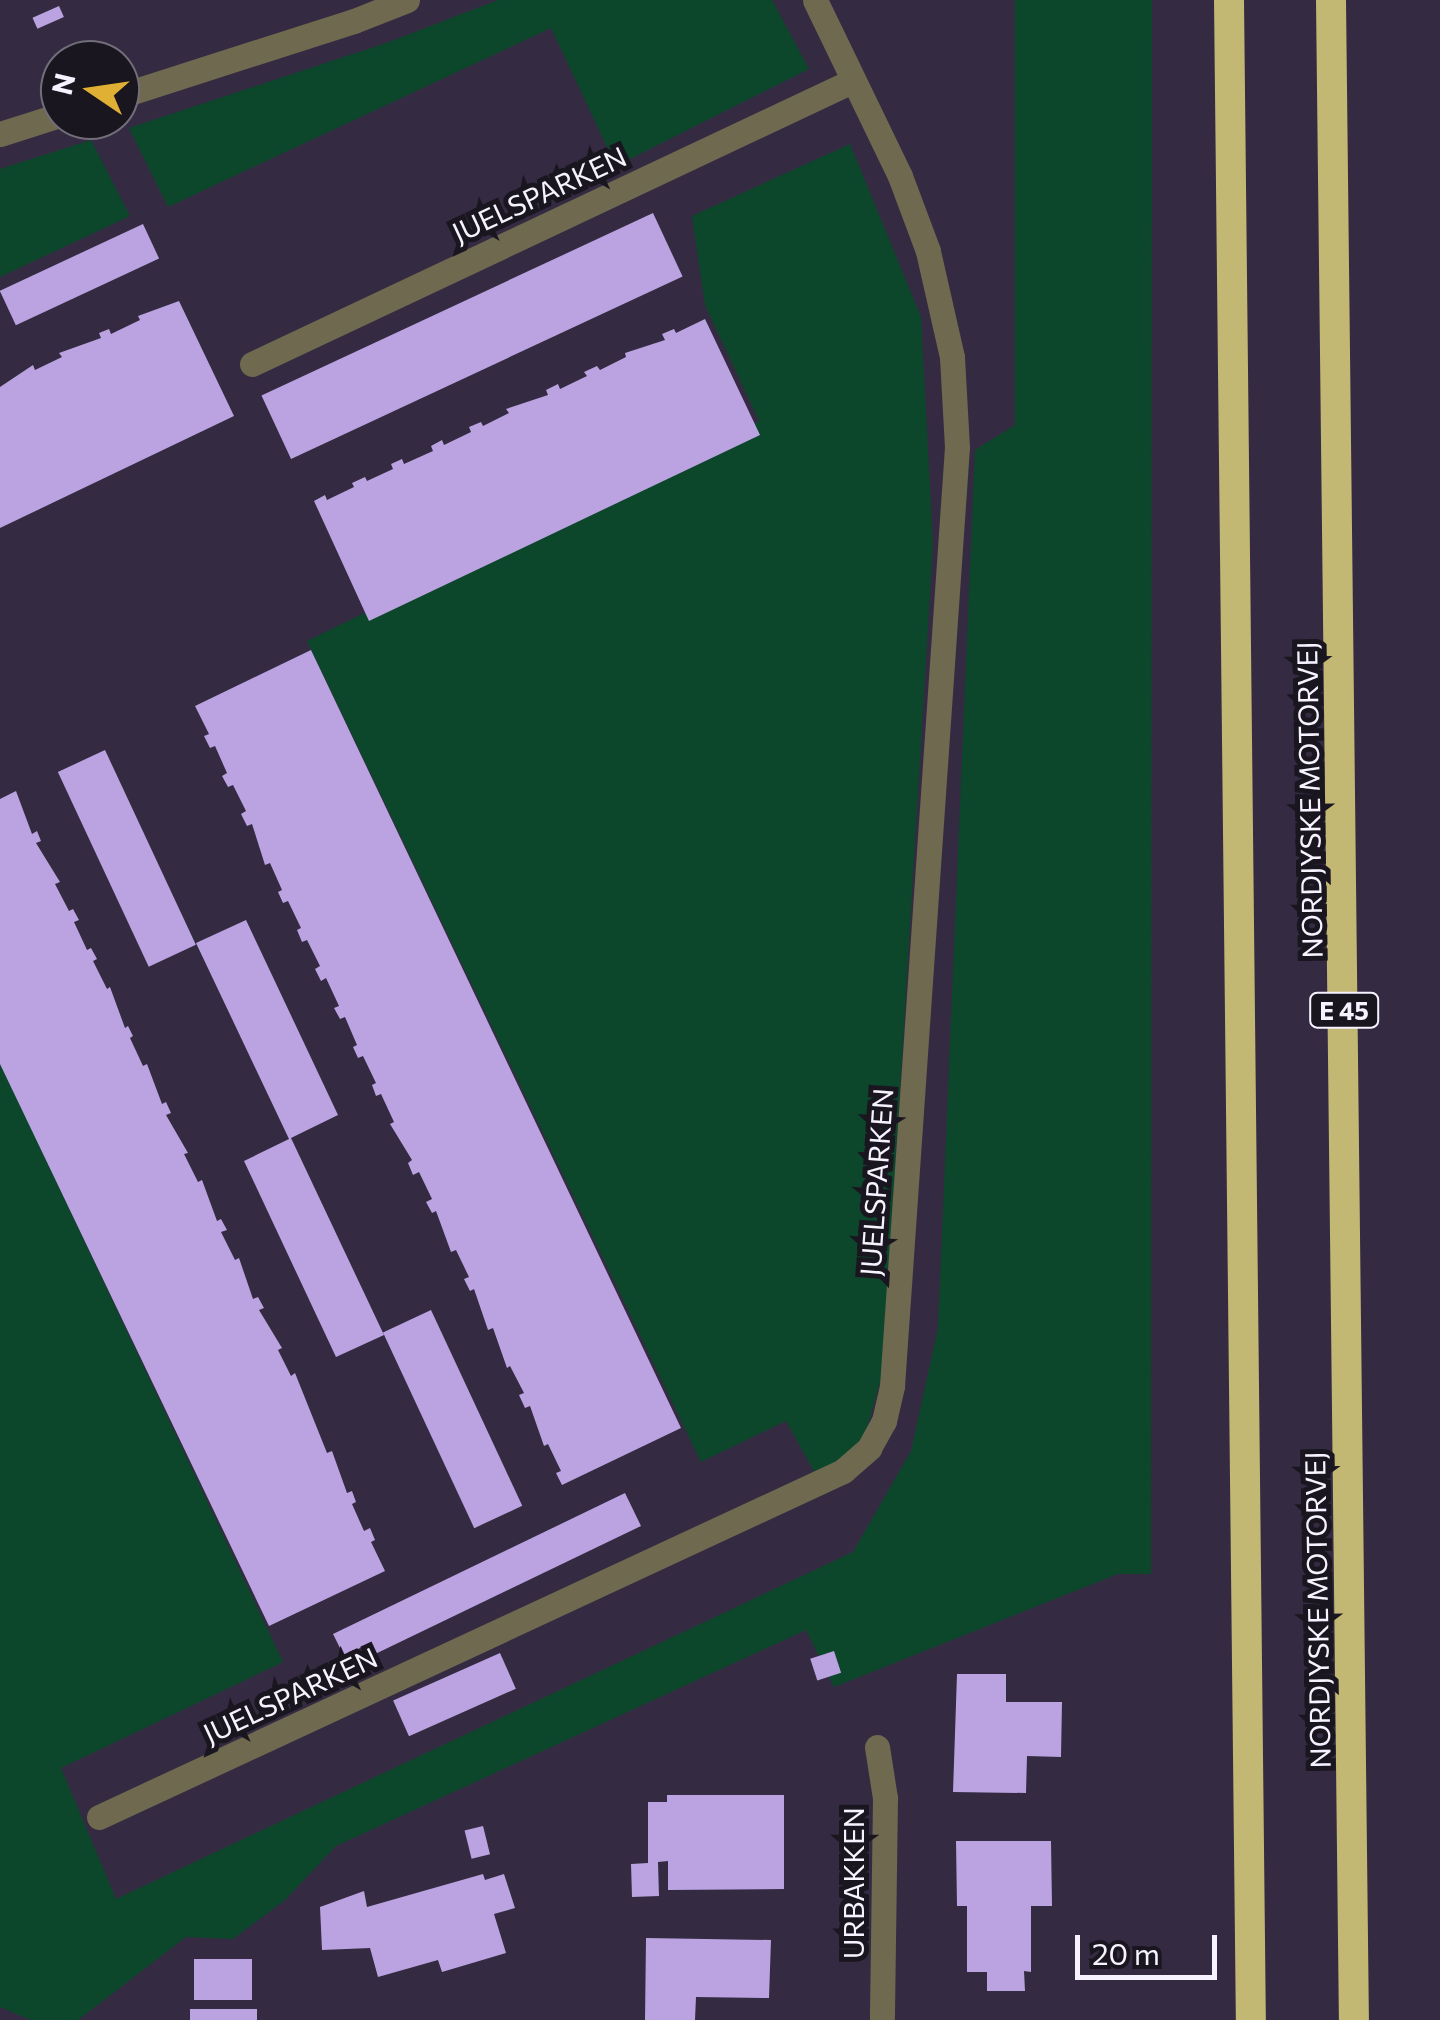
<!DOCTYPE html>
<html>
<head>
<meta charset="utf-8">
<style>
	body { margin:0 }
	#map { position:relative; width:1440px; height:2020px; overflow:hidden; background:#342b42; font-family:Commissioner,sans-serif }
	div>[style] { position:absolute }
	.green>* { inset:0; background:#0c472c }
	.building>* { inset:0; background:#baa3e0; transform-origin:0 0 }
	.minor>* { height:25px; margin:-12.5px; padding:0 12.5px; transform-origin:12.5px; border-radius:12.5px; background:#6e694f }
	.tertiary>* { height:25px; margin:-12.5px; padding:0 12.5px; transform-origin:12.5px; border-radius:12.5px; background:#6e694f }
	.motorway>* { height:30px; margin:-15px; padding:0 15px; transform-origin:15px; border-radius:15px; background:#c3b774 }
	span { translate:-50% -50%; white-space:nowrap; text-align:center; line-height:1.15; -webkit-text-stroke:10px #1a1620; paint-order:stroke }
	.shield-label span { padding:2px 8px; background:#1a1620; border:2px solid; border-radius:8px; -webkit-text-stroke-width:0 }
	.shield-label { font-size:25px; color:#f7f2ff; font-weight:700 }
	.street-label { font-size:28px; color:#f7f2ff }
	.north { position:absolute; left:40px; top:40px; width:100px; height:100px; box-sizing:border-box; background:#1a1620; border:2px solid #726e79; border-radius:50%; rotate:283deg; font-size:28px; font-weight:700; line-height:40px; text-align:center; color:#f7f2ff }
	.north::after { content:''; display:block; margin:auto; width:35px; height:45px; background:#dfb034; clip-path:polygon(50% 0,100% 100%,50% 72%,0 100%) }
	.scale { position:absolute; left:1075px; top:1935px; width:142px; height:45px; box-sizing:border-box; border:5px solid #f7f2ff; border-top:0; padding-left:12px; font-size:30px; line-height:35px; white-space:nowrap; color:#f7f2ff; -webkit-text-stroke:8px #1a1620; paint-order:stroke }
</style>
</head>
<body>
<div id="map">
	<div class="green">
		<i style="clip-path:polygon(498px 0,772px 0,809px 69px,616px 166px,551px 28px,168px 207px,129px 128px,389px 42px)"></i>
		<i style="clip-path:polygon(1015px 0,1152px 0,1151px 1574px,1118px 1574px,834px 1687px,806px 1630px,336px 1846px,285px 1900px,233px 1939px,186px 1937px,78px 2020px,31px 2020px,0 2007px,0 1062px,283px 1662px,61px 1768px,116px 1899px,853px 1552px,911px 1451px,938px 1328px,975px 450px,1015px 425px)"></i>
		<i style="clip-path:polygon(91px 140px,130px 216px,0 277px,0 169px)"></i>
		<i style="clip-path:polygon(850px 144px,921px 317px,933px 544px,883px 1371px,866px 1432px,845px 1459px,816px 1475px,786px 1421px,701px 1462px,307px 641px,759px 421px,705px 305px,692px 216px)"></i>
	</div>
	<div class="building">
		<i style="left:59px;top:6px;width:12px;height:29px;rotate:66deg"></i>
		<i style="left:653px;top:213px;width:70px;height:432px;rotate:65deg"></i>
		<i style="left:143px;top:224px;width:38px;height:158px;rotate:65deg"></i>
		<i style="clip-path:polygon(179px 301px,234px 416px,0 528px,0 387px,33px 365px,35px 370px,62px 357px,59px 353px,101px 338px,99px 333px,109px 329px,111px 334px,140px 320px,138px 316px)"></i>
		<i style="clip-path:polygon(705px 319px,760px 435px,369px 621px,314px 501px,325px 495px,327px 500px,354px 487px,352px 483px,365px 477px,367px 481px,393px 469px,391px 464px,402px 459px,404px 464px,433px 451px,431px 446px,442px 440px,444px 445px,471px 432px,469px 427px,481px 422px,483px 426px,509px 413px,506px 409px,548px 395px,546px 390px,558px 384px,560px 389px,587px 376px,584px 372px,597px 366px,600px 370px,626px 357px,625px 353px,665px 340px,662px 334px,674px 329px,676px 333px)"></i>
		<i style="clip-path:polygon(311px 650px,681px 1428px,562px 1485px,556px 1473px,561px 1471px,548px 1444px,544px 1446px,530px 1406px,525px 1408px,519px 1395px,524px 1393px,510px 1366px,507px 1368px,493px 1328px,488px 1330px,474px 1289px,470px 1291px,464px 1279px,469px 1277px,456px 1250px,451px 1252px,436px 1211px,432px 1213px,426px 1202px,432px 1199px,419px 1172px,413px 1175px,408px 1163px,412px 1160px,390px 1124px,394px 1122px,381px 1094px,376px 1096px,372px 1085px,376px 1083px,363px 1056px,358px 1058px,353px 1047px,357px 1045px,345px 1017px,340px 1019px,334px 1008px,339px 1006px,326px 978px,321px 981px,315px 969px,320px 966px,307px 940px,302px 942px,297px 930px,301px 928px,288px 901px,283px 903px,278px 892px,282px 890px,270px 863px,265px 865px,252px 824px,247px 826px,241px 814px,246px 811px,233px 785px,228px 787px,222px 776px,227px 773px,215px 746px,210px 748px,204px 736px,209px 734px,195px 706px)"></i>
		<i style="left:105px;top:750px;width:215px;height:52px;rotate:65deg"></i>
		<i style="clip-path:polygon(16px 791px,32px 834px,37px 831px,41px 841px,36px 843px,60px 882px,55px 884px,69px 911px,73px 909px,79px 920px,74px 922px,87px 950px,91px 948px,97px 959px,93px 961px,107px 989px,110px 987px,125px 1028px,128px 1026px,133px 1036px,130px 1038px,143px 1066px,147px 1064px,162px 1104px,166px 1102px,171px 1113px,166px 1115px,188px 1153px,184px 1154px,198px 1182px,202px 1180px,217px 1221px,221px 1219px,227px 1230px,221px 1232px,235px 1260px,239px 1258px,253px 1299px,258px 1297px,264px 1308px,259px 1310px,282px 1348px,278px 1350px,291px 1376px,295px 1373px,327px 1453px,332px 1451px,347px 1493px,352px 1491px,356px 1502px,352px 1504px,364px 1531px,370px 1528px,375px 1540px,371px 1542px,385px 1571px,269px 1626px,0 1064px,0 799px)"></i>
		<i style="clip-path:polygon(246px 920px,338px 1115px,291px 1138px,384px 1335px,336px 1357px,244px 1161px,289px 1139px,196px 943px)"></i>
		<i style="left:431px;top:1310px;width:216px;height:53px;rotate:65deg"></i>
		<i style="clip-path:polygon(625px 1493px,641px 1526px,371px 1656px,366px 1645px,344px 1656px,333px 1634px)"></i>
		<i style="left:834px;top:1651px;width:23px;height:25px;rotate:72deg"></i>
		<i style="left:500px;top:1653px;width:39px;height:117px;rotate:66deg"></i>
		<i style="clip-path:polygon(957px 1674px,1006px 1674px,1006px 1702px,1062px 1702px,1061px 1757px,1027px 1756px,1026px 1793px,953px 1792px)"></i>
		<i style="clip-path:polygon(667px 1795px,784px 1795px,784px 1889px,668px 1890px,668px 1861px,658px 1862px,659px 1896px,632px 1897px,631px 1864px,648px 1863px,648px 1802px,667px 1802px)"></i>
		<i style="left:483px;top:1826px;width:29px;height:19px;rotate:76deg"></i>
		<i style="clip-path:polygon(956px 1841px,1051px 1841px,1052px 1906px,1031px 1906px,1031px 1972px,1024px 1971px,1025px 1991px,987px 1991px,987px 1972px,967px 1972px,967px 1906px,957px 1906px)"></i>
		<i style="clip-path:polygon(483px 1874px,485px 1880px,504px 1874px,515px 1908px,494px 1914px,506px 1953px,442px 1972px,438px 1960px,378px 1977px,370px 1948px,322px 1950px,320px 1907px,364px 1891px,367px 1907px)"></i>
		<i style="clip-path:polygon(646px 1938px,771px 1940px,769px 1998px,696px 1997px,695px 2020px,645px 2020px)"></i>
		<i style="left:252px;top:1959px;width:41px;height:58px;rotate:90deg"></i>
		<i style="left:257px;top:2009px;width:11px;height:67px;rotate:90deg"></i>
	</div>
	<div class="minor">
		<i style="left:252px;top:364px;width:663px;rotate:-25.25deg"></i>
		<i style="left:877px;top:1747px;width:52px;rotate:81.1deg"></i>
		<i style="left:885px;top:1798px;width:222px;rotate:90.8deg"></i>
		<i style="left:99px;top:1817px;width:821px;rotate:-24.94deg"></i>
		<i style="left:843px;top:1471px;width:35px;rotate:-41deg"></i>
		<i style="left:869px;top:1448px;width:31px;rotate:-61deg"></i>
		<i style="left:884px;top:1421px;width:36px;rotate:-77deg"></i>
		<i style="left:892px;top:1386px;width:941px;rotate:-86.04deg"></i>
		<i style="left:957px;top:447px;width:90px;rotate:-93.2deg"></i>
		<i style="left:952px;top:357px;width:109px;rotate:-102.8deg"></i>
		<i style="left:928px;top:251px;width:80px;rotate:-110.5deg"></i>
		<i style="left:900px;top:176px;width:195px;rotate:-115.8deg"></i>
	</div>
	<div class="tertiary">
		<i style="left:120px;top:96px;width:246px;rotate:-17.8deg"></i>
		<i style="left:354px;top:21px;width:57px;rotate:-21.6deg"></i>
		<i style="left:0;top:134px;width:63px;rotate:-17.6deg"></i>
	</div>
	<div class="motorway">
		<i style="left:1229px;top:0;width:2020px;rotate:89.38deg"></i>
		<i style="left:1331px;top:0;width:2020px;rotate:89.35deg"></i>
	</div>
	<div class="shield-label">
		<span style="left:1344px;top:1010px">E 45</span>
	</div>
	<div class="street-label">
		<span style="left:539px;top:194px;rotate:-25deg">JUELSPARKEN</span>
		<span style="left:1309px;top:800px;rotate:-91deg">NORDJYSKE MOTORVEJ</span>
		<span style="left:876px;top:1182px;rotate:-86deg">JUELSPARKEN</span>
		<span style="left:1317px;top:1610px;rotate:-91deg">NORDJYSKE MOTORVEJ</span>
		<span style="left:290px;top:1695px;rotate:-25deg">JUELSPARKEN</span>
		<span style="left:853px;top:1883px;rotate:-90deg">URBAKKEN</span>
	</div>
	<div class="north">N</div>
	<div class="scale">20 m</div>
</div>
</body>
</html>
